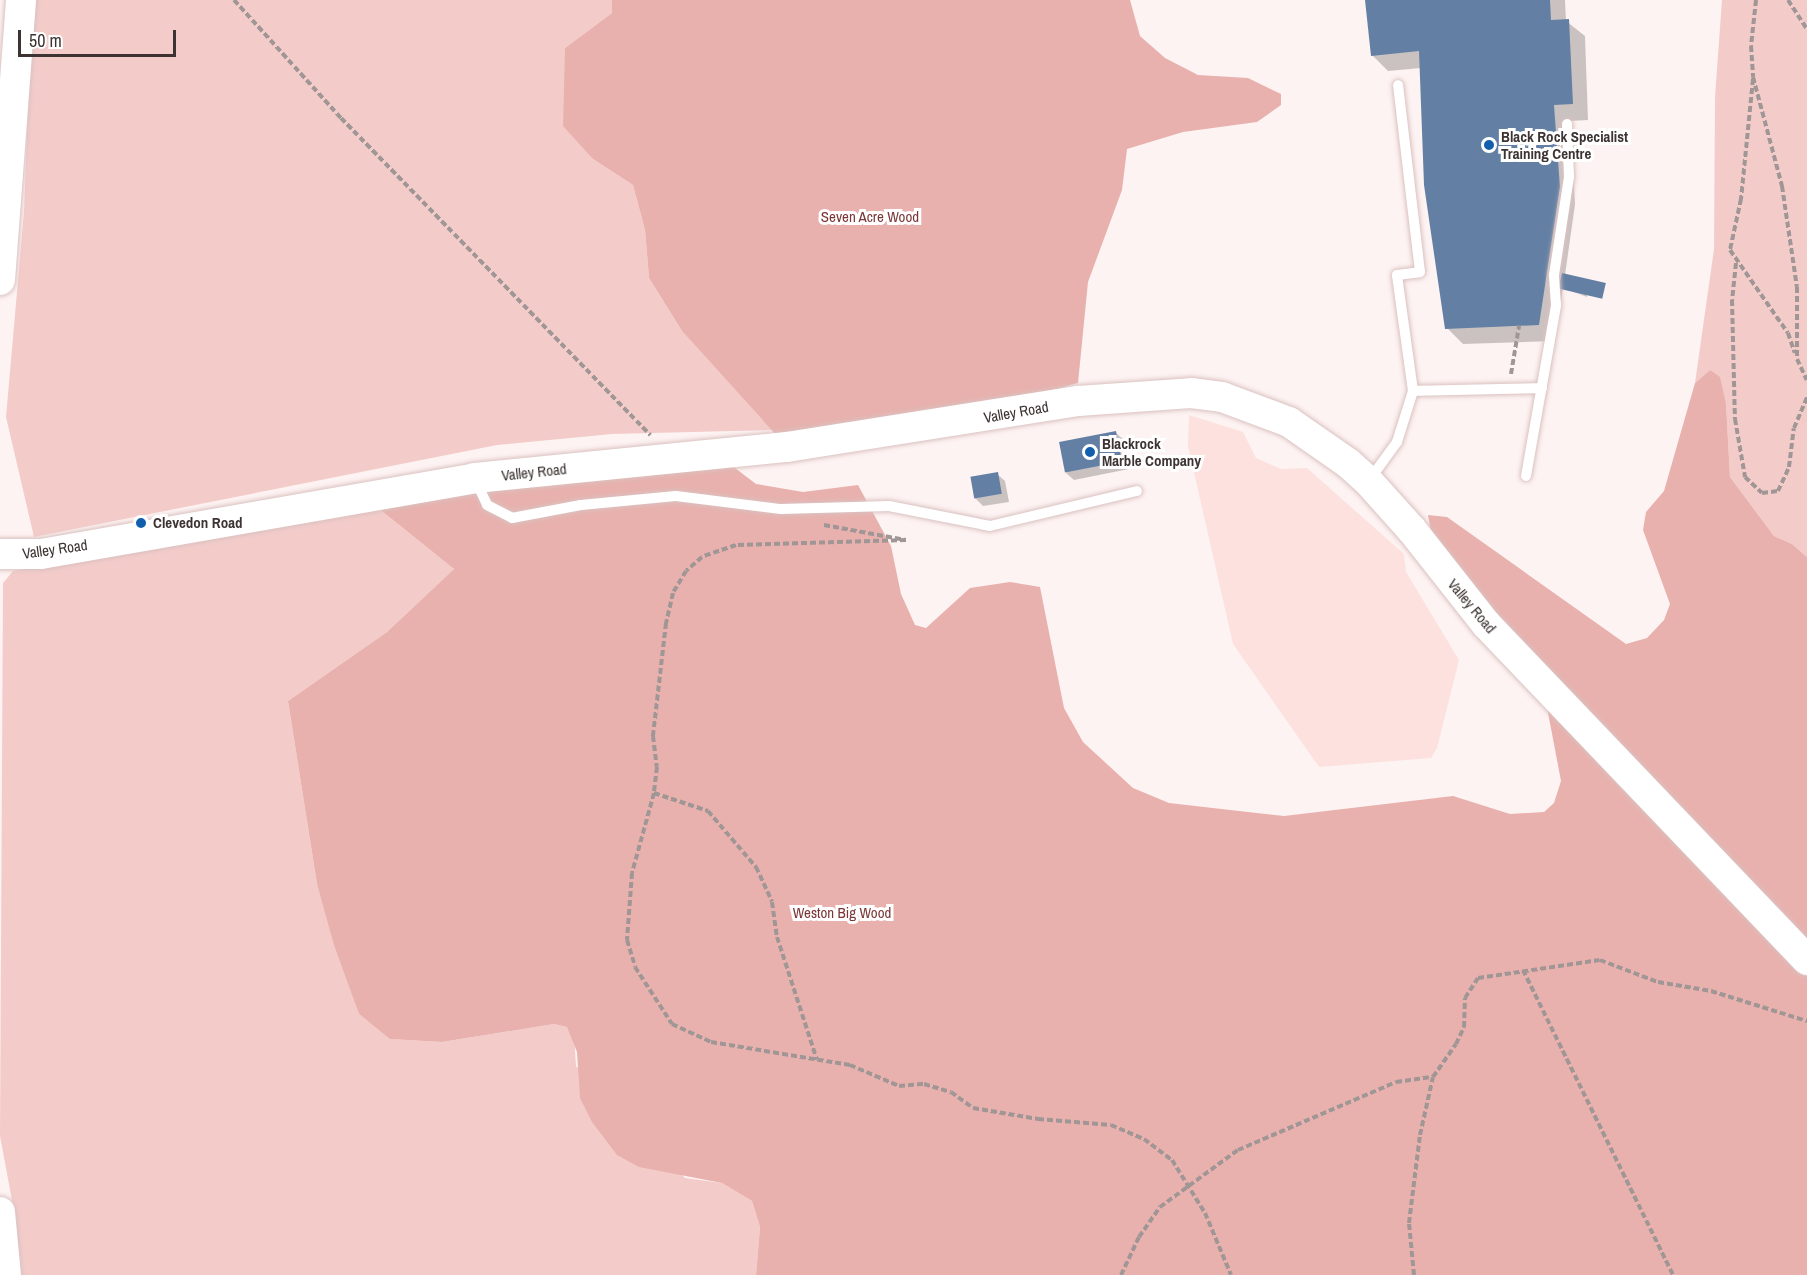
<!DOCTYPE html>
<html>
<head>
<meta charset="utf-8">
<style>
	body { margin:0 }
	#map { position:relative; width:1807px; height:1275px; overflow:hidden; background:#fdf3f2; font-family:"Archivo Narrow",sans-serif }
	div>[style] { position:absolute }
	.built>* { inset:0; background:#fce1df }
	.green>* { inset:0; background:#f3ccca }
	.forest>* { inset:0; background:#e8b1ad }
	.shadow>* { inset:0; background:#0003 }
	.building>* { inset:0; background:#6380a4; transform-origin:0 0 }
	.path>* { height:4px; margin-top:-2px; transform-origin:0; background:repeating-linear-gradient(90deg,#a09695 0 6px,transparent 0 9px) }
	.roads { filter:drop-shadow(0 0 2px #dac1c0) drop-shadow(0 0 2px #dac1c0) }
	.lane>* { height:10px; margin:-5px; padding:0 5px; transform-origin:5px; border-radius:5px; background:#fff }
	.secondary>* { height:30px; margin:-15px; padding:0 15px; transform-origin:15px; border-radius:15px; background:#fff }
	.dots>* { width:16px; height:16px; translate:-50% -50%; box-sizing:border-box; border:3px solid #fff; border-radius:50% }
	span { translate:-50% -50%; white-space:nowrap; text-align:center; line-height:1.15; -webkit-text-stroke:6px #fff; paint-order:stroke }
	.poi-label { font-size:15px; color:#3c3332; font-weight:700 }
	.left { translate:0 -50%; text-align:left }
	.park-label { font-size:15px; color:#7b3737 }
	.street-label { font-size:15px; color:#3c3332 }
	.scale { position:absolute; left:18px; top:30px; width:158px; height:27px; box-sizing:border-box; border:3px solid #3c3332; border-top:0; padding-left:8px; font-size:18px; line-height:21px; white-space:nowrap; color:#3c3332; -webkit-text-stroke:4px #fff; paint-order:stroke }
</style>
</head>
<body>
<div id="map">
	<div class="built">
		<i style="clip-path:polygon(1189px 415px,1243px 432px,1256px 458px,1281px 469px,1307px 468px,1404px 554px,1406px 572px,1459px 660px,1437px 748px,1431px 758px,1319px 767px,1233px 644px,1188px 446px)"></i>
	</div>
	<div class="green">
		<i style="clip-path:polygon(32px 0,612px 0,612px 13px,565px 48px,593px 159px,633px 185px,645px 230px,649px 278px,682px 331px,772px 430px,612px 434px,497px 445px,34px 537px,6px 417px,24px 212px)"></i>
		<i style="clip-path:polygon(1722px 0,1807px 0,1807px 557px,1792px 544px,1774px 536px,1730px 477px,1726px 404px,1710px 370px,1695px 383px,1714px 249px,1715px 97px)"></i>
		<i style="clip-path:polygon(378px 508px,454px 569px,387px 632px,288px 701px,317px 884px,359px 1014px,391px 1039px,442px 1042px,554px 1024px,567px 1027px,574px 1036px,576px 1066px,685px 1178px,722px 1183px,752px 1201px,760px 1227px,756px 1275px,19px 1275px,14px 1211px,0 1136px,3px 583px,13px 571px)"></i>
	</div>
	<div class="forest">
		<i style="clip-path:polygon(612px 0,1130px 0,1140px 36px,1165px 58px,1198px 75px,1248px 78px,1281px 94px,1281px 105px,1257px 122px,1183px 132px,1127px 149px,1122px 190px,1088px 282px,1078px 383px,906px 431px,787px 447px,682px 331px,649px 278px,645px 230px,633px 185px,593px 159px,563px 126px,565px 48px,612px 13px)"></i>
		<i style="clip-path:polygon(1710px 370px,1720px 377px,1726px 404px,1730px 477px,1774px 536px,1792px 544px,1807px 557px,1807px 941px,1555px 682px,1432px 538px,1428px 515px,1447px 517px,1626px 644px,1647px 638px,1664px 620px,1670px 604px,1643px 530px,1646px 512px,1664px 491px,1695px 383px)"></i>
		<i style="clip-path:polygon(714px 452px,756px 484px,803px 492px,858px 485px,891px 546px,901px 594px,915px 625px,926px 628px,970px 588px,1010px 582px,1040px 587px,1064px 708px,1083px 742px,1133px 788px,1169px 803px,1284px 816px,1453px 796px,1510px 814px,1544px 812px,1554px 803px,1561px 781px,1546px 702px,1713px 882px,1807px 975px,1807px 1275px,756px 1275px,760px 1227px,752px 1201px,722px 1183px,639px 1167px,617px 1155px,592px 1122px,580px 1098px,577px 1052px,567px 1027px,554px 1024px,442px 1042px,390px 1039px,359px 1014px,334px 945px,317px 884px,288px 701px,387px 632px,454px 569px,378px 508px)"></i>
	</div>
	<div class="shadow">
		<i style="clip-path:polygon(1366px 0,1565px 0,1566px 21px,1585px 36px,1588px 120px,1570px 121px,1575px 204px,1565px 275px,1587px 283px,1587px 297px,1563px 288px,1555px 341px,1463px 344px,1447px 328px,1421px 68px,1388px 71px,1372px 55px)"></i>
		<i style="clip-path:polygon(1116px 433px,1124px 440px,1129px 469px,1074px 480px,1066px 473px)"></i>
		<i style="clip-path:polygon(997px 474px,1005px 481px,1009px 502px,983px 506px,975px 498px)"></i>
	</div>
	<div class="building">
		<i style="clip-path:polygon(1365px 0,1550px 0,1551px 20px,1569px 19px,1573px 104px,1554px 105px,1560px 187px,1539px 325px,1445px 329px,1424px 185px,1419px 51px,1371px 56px)"></i>
		<i style="left:1562px;top:273px;width:45px;height:16px;rotate:13deg"></i>
		<i style="left:1116px;top:431px;width:31px;height:58px;rotate:79deg"></i>
		<i style="left:998px;top:472px;width:22px;height:28px;rotate:80deg"></i>
	</div>
	<div class="path">
		<i style="left:234px;top:0;width:159px;rotate:47.8deg"></i>
		<i style="left:341px;top:118px;width:443px;rotate:45.7deg"></i>
		<i style="left:1756px;top:0;width:46px;rotate:96.2deg"></i>
		<i style="left:1751px;top:46px;width:31px;rotate:86deg"></i>
		<i style="left:1753px;top:77px;width:113px;rotate:75.1deg"></i>
		<i style="left:1782px;top:186px;width:102px;rotate:81.6deg"></i>
		<i style="left:1797px;top:287px;width:72px;rotate:90deg"></i>
		<i style="left:1797px;top:359px;width:23px;rotate:65deg"></i>
		<i style="left:1788px;top:0;width:35px;rotate:57deg"></i>
		<i style="left:1753px;top:79px;width:121px;rotate:95.7deg"></i>
		<i style="left:1741px;top:199px;width:52px;rotate:102.2deg"></i>
		<i style="left:1730px;top:250px;width:101px;rotate:55.1deg"></i>
		<i style="left:1788px;top:333px;width:21px;rotate:71deg"></i>
		<i style="left:1736px;top:263px;width:37px;rotate:96deg"></i>
		<i style="left:1732px;top:300px;width:119px;rotate:88.6deg"></i>
		<i style="left:1735px;top:419px;width:59px;rotate:80.2deg"></i>
		<i style="left:1745px;top:477px;width:23px;rotate:43deg"></i>
		<i style="left:1762px;top:493px;width:16px;rotate:-7deg"></i>
		<i style="left:1778px;top:491px;width:26px;rotate:-65deg"></i>
		<i style="left:1789px;top:467px;width:39px;rotate:-83deg"></i>
		<i style="left:1794px;top:428px;width:34px;rotate:-67deg"></i>
		<i style="left:1511px;top:374px;width:49px;rotate:-80.5deg"></i>
		<i style="left:824px;top:525px;width:83px;rotate:10.4deg"></i>
		<i style="left:906px;top:540px;width:170px;rotate:178.3deg"></i>
		<i style="left:736px;top:545px;width:36px;rotate:161deg"></i>
		<i style="left:702px;top:557px;width:21px;rotate:139deg"></i>
		<i style="left:686px;top:571px;width:26px;rotate:121deg"></i>
		<i style="left:673px;top:593px;width:31px;rotate:103deg"></i>
		<i style="left:666px;top:623px;width:114px;rotate:96.6deg"></i>
		<i style="left:653px;top:736px;width:31px;rotate:83deg"></i>
		<i style="left:657px;top:767px;width:26px;rotate:97deg"></i>
		<i style="left:654px;top:793px;width:83px;rotate:105.4deg"></i>
		<i style="left:632px;top:873px;width:67px;rotate:94.3deg"></i>
		<i style="left:627px;top:940px;width:28px;rotate:73deg"></i>
		<i style="left:635px;top:967px;width:68px;rotate:57deg"></i>
		<i style="left:672px;top:1024px;width:43px;rotate:24.8deg"></i>
		<i style="left:711px;top:1042px;width:141px;rotate:9.4deg"></i>
		<i style="left:850px;top:1065px;width:53px;rotate:23.2deg"></i>
		<i style="left:899px;top:1086px;width:25px;rotate:-5deg"></i>
		<i style="left:924px;top:1084px;width:28px;rotate:17deg"></i>
		<i style="left:951px;top:1092px;width:27px;rotate:36deg"></i>
		<i style="left:973px;top:1108px;width:66px;rotate:9.6deg"></i>
		<i style="left:1038px;top:1119px;width:73px;rotate:4.7deg"></i>
		<i style="left:1111px;top:1125px;width:36px;rotate:23deg"></i>
		<i style="left:1144px;top:1139px;width:35px;rotate:37deg"></i>
		<i style="left:1172px;top:1160px;width:62px;rotate:58.1deg"></i>
		<i style="left:1205px;top:1213px;width:67px;rotate:67.2deg"></i>
		<i style="left:654px;top:793px;width:57px;rotate:18.4deg"></i>
		<i style="left:708px;top:811px;width:74px;rotate:49.4deg"></i>
		<i style="left:756px;top:867px;width:38px;rotate:65deg"></i>
		<i style="left:772px;top:902px;width:35px;rotate:82deg"></i>
		<i style="left:777px;top:937px;width:129px;rotate:72deg"></i>
		<i style="left:1523px;top:970px;width:340px;rotate:63.8deg"></i>
		<i style="left:1121px;top:1275px;width:42px;rotate:-64.7deg"></i>
		<i style="left:1139px;top:1237px;width:37px;rotate:-55deg"></i>
		<i style="left:1160px;top:1207px;width:97px;rotate:-36.2deg"></i>
		<i style="left:1238px;top:1150px;width:172px;rotate:-23.3deg"></i>
		<i style="left:1396px;top:1082px;width:37px;rotate:-8deg"></i>
		<i style="left:1414px;top:1275px;width:52px;rotate:-95.5deg"></i>
		<i style="left:1409px;top:1223px;width:89px;rotate:-82.9deg"></i>
		<i style="left:1420px;top:1135px;width:59px;rotate:-77.4deg"></i>
		<i style="left:1433px;top:1077px;width:40px;rotate:-55.1deg"></i>
		<i style="left:1456px;top:1044px;width:19px;rotate:-65deg"></i>
		<i style="left:1464px;top:1027px;width:29px;rotate:-88deg"></i>
		<i style="left:1465px;top:998px;width:24px;rotate:-57deg"></i>
		<i style="left:1478px;top:978px;width:123px;rotate:-8.4deg"></i>
		<i style="left:1600px;top:960px;width:62px;rotate:20.8deg"></i>
		<i style="left:1658px;top:982px;width:54px;rotate:9.6deg"></i>
		<i style="left:1711px;top:991px;width:101px;rotate:17.4deg"></i>
	</div>
	<div class="roads">
		<div class="lane">
			<i style="left:1413px;top:391px;width:129px;rotate:-1.3deg"></i>
			<i style="left:1526px;top:476px;width:174px;rotate:-80deg"></i>
			<i style="left:1556px;top:305px;width:30px;rotate:-94deg"></i>
			<i style="left:1554px;top:275px;width:99px;rotate:-81.3deg"></i>
			<i style="left:1569px;top:177px;width:53px;rotate:-92.2deg"></i>
			<i style="left:1370px;top:479px;width:46px;rotate:-53.9deg"></i>
			<i style="left:1397px;top:442px;width:53px;rotate:-72.6deg"></i>
			<i style="left:1413px;top:391px;width:117px;rotate:-97.9deg"></i>
			<i style="left:1397px;top:275px;width:23px;rotate:-7deg"></i>
			<i style="left:1420px;top:272px;width:188px;rotate:-96.7deg"></i>
			<i style="left:476px;top:481px;width:26px;rotate:65deg"></i>
			<i style="left:487px;top:505px;width:28px;rotate:27deg"></i>
			<i style="left:512px;top:518px;width:70px;rotate:-10.7deg"></i>
			<i style="left:581px;top:505px;width:95px;rotate:-5.4deg"></i>
			<i style="left:676px;top:496px;width:106px;rotate:7.1deg"></i>
			<i style="left:781px;top:509px;width:108px;rotate:-1.6deg"></i>
			<i style="left:889px;top:506px;width:103px;rotate:11.2deg"></i>
			<i style="left:990px;top:526px;width:151px;rotate:-13.4deg"></i>
		</div>
		<div class="secondary">
			<i style="left:0;top:280px;width:281px;rotate:-85.7deg"></i>
			<i style="left:0;top:554px;width:41px"></i>
			<i style="left:41px;top:554px;width:441px;rotate:-9.9deg"></i>
			<i style="left:475px;top:478px;width:314px;rotate:-5.7deg"></i>
			<i style="left:787px;top:447px;width:295px;rotate:-9deg"></i>
			<i style="left:1078px;top:401px;width:113px;rotate:-4deg"></i>
			<i style="left:1191px;top:393px;width:31px;rotate:7deg"></i>
			<i style="left:1222px;top:397px;width:72px;rotate:20.5deg"></i>
			<i style="left:1289px;top:422px;width:72px;rotate:34.8deg"></i>
			<i style="left:1348px;top:463px;width:27px;rotate:42deg"></i>
			<i style="left:1368px;top:481px;width:66px;rotate:48.1deg"></i>
			<i style="left:1412px;top:530px;width:120px;rotate:51.8deg"></i>
			<i style="left:1486px;top:624px;width:465px;rotate:46.3deg"></i>
			<i style="left:0;top:1212px;width:63px;rotate:84.6deg"></i>
		</div>
	</div>
	<div class="dots">
		<i style="left:1489px;top:145px;background:#125fae"></i>
		<i style="left:1090px;top:452px;background:#125fae"></i>
		<i style="left:141px;top:523px;background:#125fae"></i>
	</div>
	<div class="poi-label">
		<span class="left" style="left:1501px;top:145px">Black Rock Specialist<br>Training Centre</span>
		<span class="left" style="left:1102px;top:452px">Blackrock<br>Marble Company</span>
		<span class="left" style="left:153px;top:523px">Clevedon Road</span>
	</div>
	<div class="park-label">
		<span style="left:870px;top:217px">Seven Acre Wood</span>
		<span style="left:842px;top:913px">Weston Big Wood</span>
	</div>
	<div class="street-label">
		<span style="left:1016px;top:412px;rotate:-10deg">Valley Road</span>
		<span style="left:534px;top:472px;rotate:-6deg">Valley Road</span>
		<span style="left:55px;top:549px;rotate:-8deg">Valley Road</span>
		<span style="left:1472px;top:606px;rotate:50deg">Valley Road</span>
	</div>
	<div class="scale">50 m</div>
</div>
</body>
</html>
